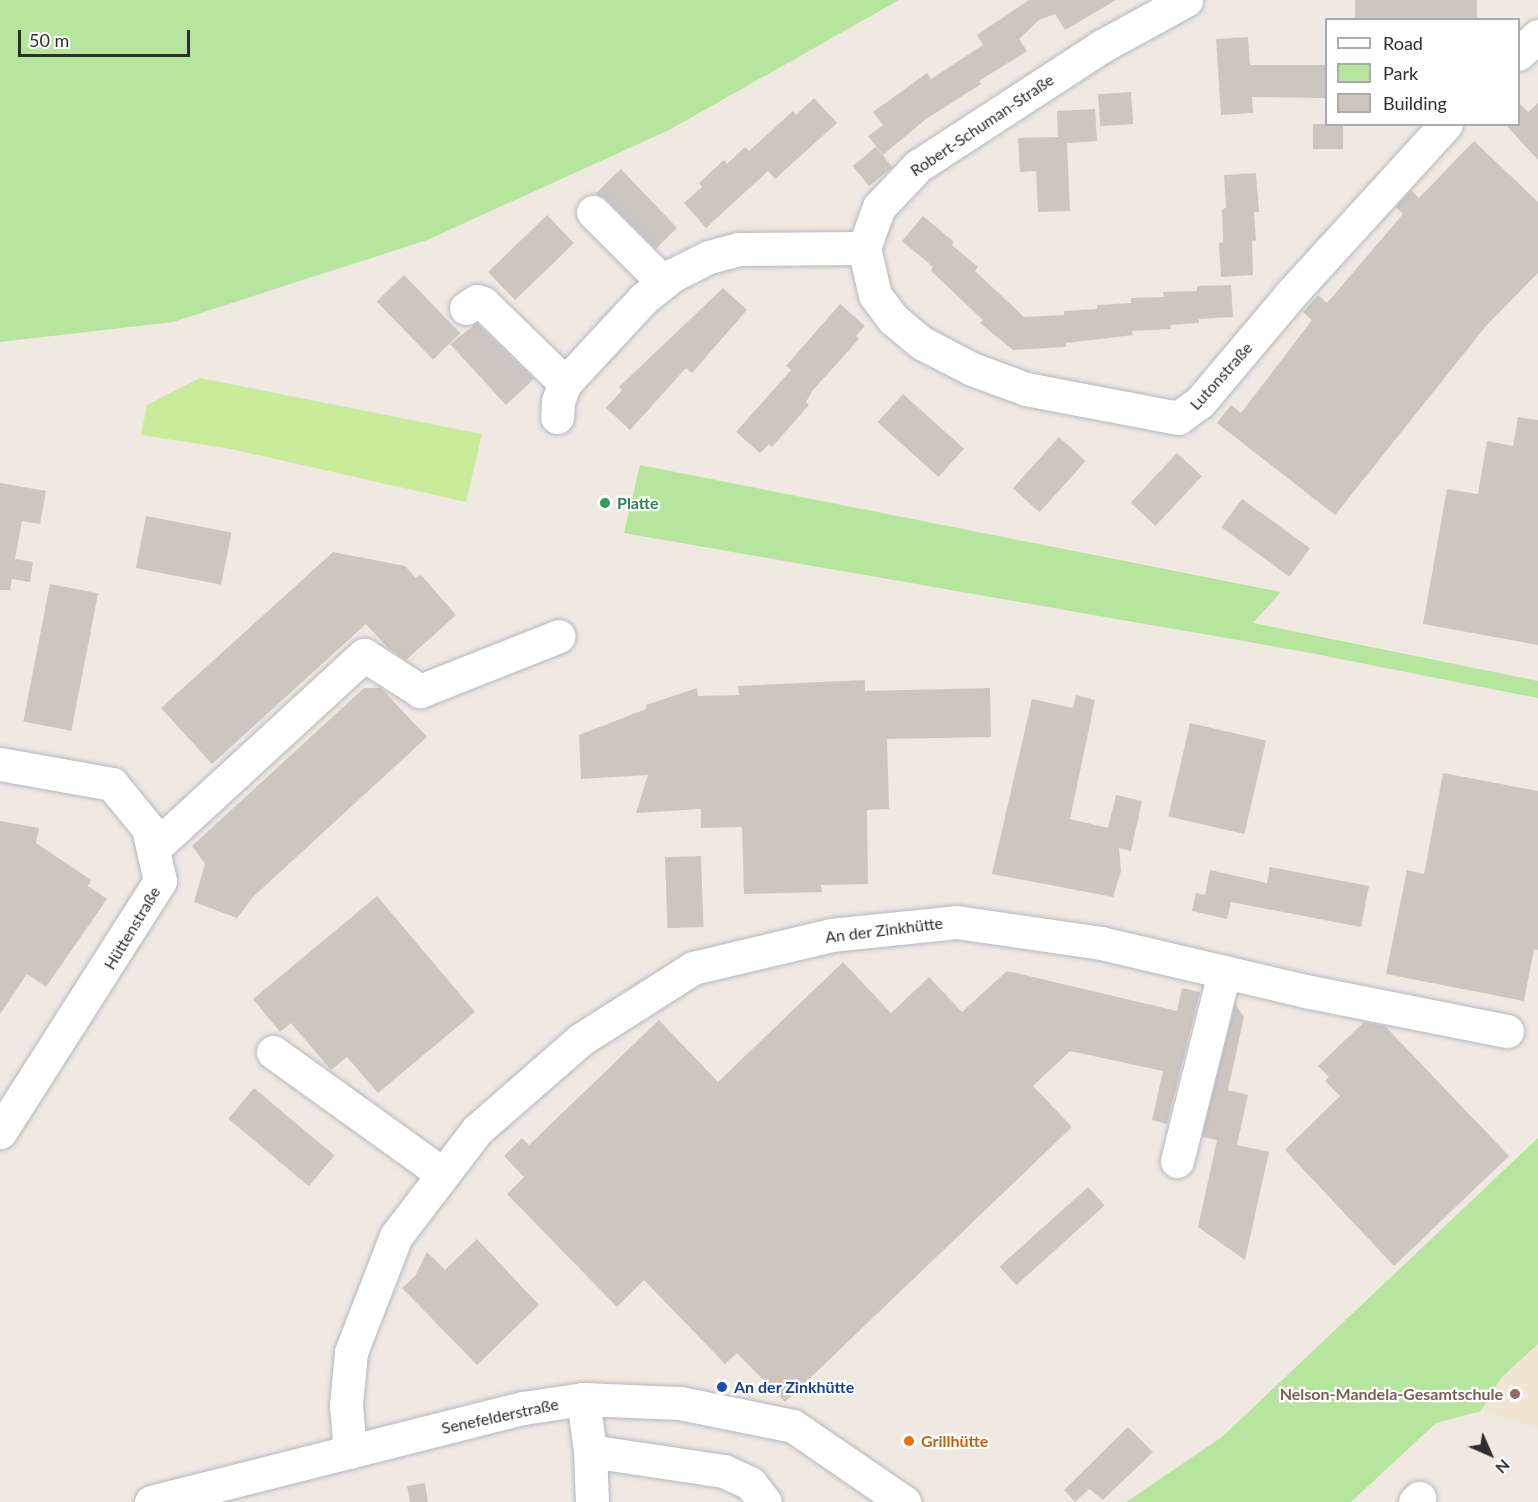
<!DOCTYPE html>
<html>
<head>
<meta charset="utf-8">
<style>
	body { margin:0 }
	#map { position:relative; width:1538px; height:1502px; overflow:hidden; background:#efe9e1; font-family:Lato,sans-serif }
	div>[style] { position:absolute }
	.education>* { inset:0; background:#f0e6d1 }
	.green>* { inset:0; background:#b6e59e }
	.pitch>* { inset:0; background:#c9ec9a }
	.building>* { inset:0; background:#cbc7bf; transform-origin:0 0 }
	.roads { filter:drop-shadow(0 0 2px #b4b7c1) drop-shadow(0 0 2px #b4b7c1) }
	.minor>* { height:33px; margin:-16.5px; padding:0 16.5px; transform-origin:16.5px; border-radius:16.5px; background:#fff }
	.dots>* { width:16px; height:16px; translate:-50% -50%; box-sizing:border-box; border:3px solid #fff; border-radius:50% }
	span { translate:-50% -50%; white-space:nowrap; text-align:center; line-height:1.15; -webkit-text-stroke:4.5px #fff; paint-order:stroke }
	.street-label { font-size:16px; color:#2e2e2e }
	.leisure-label { font-size:16px; color:#27864d; font-weight:700 }
	.left { translate:0 -50%; text-align:left }
	.transit-label { font-size:16px; color:#164399; font-weight:700 }
	.education-label { font-size:16px; color:#785e54; font-weight:700 }
	.right { translate:-100% -50%; text-align:right }
	.food-label { font-size:16px; color:#c56008; font-weight:700 }
	.legend { position:absolute; left:1325px; top:18px; width:195px; height:108px; box-sizing:border-box; background:#fff; border:2px solid #ababab; margin:0; padding:8px 10px; list-style:none; font-size:18px; color:#2e2e2e }
	.legend li { display:flex; align-items:center; gap:12px; height:30px }
	.legend b { width:30px; border:2px solid #ababab }
	.north { position:absolute; left:1460px; top:1424px; width:60px; height:60px; -webkit-text-stroke:4px #fff; paint-order:stroke; rotate:135deg; font-size:16px; font-weight:700; line-height:24px; text-align:center; color:#2e2e2e }
	.north::after { content:''; display:block; margin:auto; width:21px; height:27px; background:#2e2e2e; clip-path:polygon(50% 0,100% 100%,50% 72%,0 100%) }
	.scale { position:absolute; left:18px; top:30px; width:172px; height:27px; box-sizing:border-box; border:3px solid #2e2e2e; border-top:0; padding-left:8px; font-size:18px; line-height:21px; white-space:nowrap; color:#2e2e2e; -webkit-text-stroke:4px #fff; paint-order:stroke }
</style>
</head>
<body>
<div id="map">
	<div class="education">
		<i style="clip-path:polygon(1538px 1344px,1538px 1428px,1481px 1411px,1501px 1378px)"></i>
	</div>
	<div class="green">
		<i style="clip-path:polygon(0 0,899px 0,669px 130px,427px 240px,173px 322px,0 342px)"></i>
		<i style="clip-path:polygon(640px 465px,1281px 592px,1253px 623px,1538px 681px,1538px 698px,1300px 651px,624px 533px)"></i>
		<i style="clip-path:polygon(1538px 1138px,1538px 1344px,1501px 1378px,1481px 1411px,1436px 1423px,1351px 1502px,1126px 1502px,1222px 1437px)"></i>
	</div>
	<div class="pitch">
		<i style="clip-path:polygon(200px 378px,482px 434px,466px 502px,231px 449px,141px 435px,147px 405px)"></i>
	</div>
	<div class="building">
		<i style="clip-path:polygon(1029px 0,1116px 0,1065px 30px,1055px 14px,1039px 20px,1019px 39px,1027px 51px,979px 81px,981px 84px,926px 119px,883px 155px,868px 136px,883px 125px,873px 112px,927px 73px,931px 79px,983px 45px,977px 35px)"></i>
		<i style="left:1355px;top:0;width:122px;height:20px"></i>
		<i style="clip-path:polygon(1248px 37px,1250px 65px,1325px 65px,1326px 98px,1252px 97px,1253px 113px,1221px 115px,1216px 39px)"></i>
		<i style="left:1131px;top:92px;width:32px;height:33px;rotate:86deg"></i>
		<i style="clip-path:polygon(814px 98px,837px 123px,775px 179px,768px 171px,706px 228px,684px 203px,702px 187px,699px 183px,724px 160px,727px 164px,745px 147px,749px 151px,793px 111px,796px 115px)"></i>
		<i style="clip-path:polygon(1518px 102px,1528px 112px,1538px 103px,1538px 160px,1505px 124px,1518px 124px)"></i>
		<i style="clip-path:polygon(1095px 109px,1097px 141px,1067px 143px,1070px 211px,1038px 212px,1036px 171px,1020px 172px,1018px 138px,1058px 137px,1057px 111px)"></i>
		<i style="left:1313px;top:124px;width:30px;height:25px"></i>
		<i style="clip-path:polygon(1474px 141px,1538px 202px,1538px 273px,1486px 326px,1335px 515px,1217px 423px,1231px 405px,1241px 413px,1312px 320px,1303px 312px,1318px 295px,1327px 303px,1403px 214px,1396px 207px,1411px 190px,1419px 198px)"></i>
		<i style="left:876px;top:147px;width:26px;height:30px;rotate:51deg"></i>
		<i style="clip-path:polygon(621px 169px,677px 228px,656px 249px,606px 199px,595px 194px)"></i>
		<i style="clip-path:polygon(1256px 173px,1259px 212px,1254px 212px,1256px 240px,1252px 241px,1253px 275px,1221px 277px,1219px 243px,1223px 242px,1222px 209px,1226px 208px,1224px 175px)"></i>
		<i style="left:547px;top:215px;width:39px;height:82px;rotate:46deg"></i>
		<i style="clip-path:polygon(923px 216px,954px 242px,952px 245px,978px 267px,975px 271px,1024px 317px,1064px 315px,1064px 311px,1097px 309px,1097px 305px,1131px 303px,1131px 298px,1164px 297px,1163px 292px,1197px 291px,1197px 286px,1231px 285px,1233px 317px,1199px 319px,1199px 323px,1170px 325px,1171px 329px,1132px 331px,1133px 335px,1066px 343px,1066px 347px,1013px 350px,980px 323px,983px 320px,931px 271px,933px 267px,902px 241px)"></i>
		<i style="left:404px;top:275px;width:81px;height:38px;rotate:46deg"></i>
		<i style="clip-path:polygon(723px 288px,747px 310px,692px 373px,686px 368px,630px 430px,606px 408px,622px 390px,619px 387px)"></i>
		<i style="clip-path:polygon(840px 304px,865px 326px,856px 336px,859px 339px,813px 390px,806px 402px,809px 405px,772px 447px,769px 444px,760px 453px,736px 432px,791px 370px,786px 366px)"></i>
		<i style="clip-path:polygon(477px 323px,534px 379px,506px 405px,450px 344px)"></i>
		<i style="left:903px;top:394px;width:82px;height:38px;rotate:42deg"></i>
		<i style="clip-path:polygon(1518px 417px,1538px 420px,1538px 645px,1423px 624px,1447px 489px,1478px 494px,1487px 441px,1513px 446px)"></i>
		<i style="left:1059px;top:437px;width:36px;height:69px;rotate:42deg"></i>
		<i style="left:1177px;top:453px;width:34px;height:68px;rotate:43deg"></i>
		<i style="clip-path:polygon(0 483px,46px 491px,40px 524px,22px 521px,15px 559px,33px 562px,30px 582px,12px 579px,10px 590px,0 590px)"></i>
		<i style="left:1242px;top:499px;width:84px;height:35px;rotate:36deg"></i>
		<i style="left:146px;top:516px;width:87px;height:53px;rotate:11deg"></i>
		<i style="clip-path:polygon(333px 552px,405px 566px,416px 578px,421px 575px,456px 615px,406px 660px,388px 648px,366px 624px,212px 764px,161px 708px)"></i>
		<i style="left:50px;top:584px;width:49px;height:140px;rotate:11deg"></i>
		<i style="clip-path:polygon(865px 680px,865px 691px,990px 688px,991px 737px,887px 739px,889px 809px,867px 810px,868px 884px,821px 885px,822px 892px,744px 894px,742px 827px,701px 828px,701px 809px,636px 813px,648px 775px,581px 779px,579px 735px,646px 709px,646px 705px,697px 688px,698px 696px,739px 695px,738px 686px)"></i>
		<i style="clip-path:polygon(364px 688px,381px 688px,427px 737px,253px 897px,237px 918px,194px 902px,205px 864px,192px 846px)"></i>
		<i style="clip-path:polygon(1076px 695px,1095px 700px,1070px 819px,1108px 828px,1116px 795px,1142px 801px,1131px 851px,1119px 848px,1121px 871px,1113px 897px,992px 874px,1032px 699px,1073px 708px)"></i>
		<i style="left:1190px;top:723px;width:78px;height:96px;rotate:13deg"></i>
		<i style="clip-path:polygon(1443px 773px,1538px 791px,1538px 950px,1534px 949px,1524px 1001px,1386px 974px,1407px 870px,1424px 874px)"></i>
		<i style="clip-path:polygon(0 821px,39px 828px,36px 843px,91px 880px,88px 886px,107px 899px,46px 987px,27px 974px,0 1014px)"></i>
		<i style="left:701px;top:856px;width:71px;height:36px;rotate:88deg"></i>
		<i style="clip-path:polygon(1270px 867px,1369px 886px,1361px 927px,1231px 902px,1227px 919px,1192px 911px,1196px 893px,1205px 895px,1210px 870px,1267px 883px)"></i>
		<i style="clip-path:polygon(377px 896px,475px 1012px,378px 1093px,347px 1057px,331px 1070px,291px 1023px,280px 1032px,253px 999px)"></i>
		<i style="clip-path:polygon(843px 962px,891px 1013px,929px 977px,962px 1012px,1007px 971px,1177px 1011px,1182px 988px,1200px 992px,1167px 1124px,1152px 1120px,1163px 1071px,1070px 1051px,1033px 1086px,1072px 1127px,785px 1402px,737px 1353px,725px 1364px,644px 1280px,617px 1307px,507px 1194px,524px 1177px,504px 1156px,522px 1138px,529px 1145px,659px 1020px,718px 1082px)"></i>
		<i style="clip-path:polygon(1235px 1004px,1244px 1017px,1228px 1090px,1248px 1095px,1237px 1145px,1269px 1152px,1245px 1260px,1198px 1227px,1217px 1140px,1202px 1137px)"></i>
		<i style="clip-path:polygon(1364px 1022px,1385px 1026px,1509px 1156px,1394px 1266px,1285px 1150px,1340px 1096px,1325px 1081px,1329px 1077px,1318px 1066px)"></i>
		<i style="left:254px;top:1088px;width:105px;height:40px;rotate:40deg"></i>
		<i style="left:1088px;top:1187px;width:25px;height:119px;rotate:48deg"></i>
		<i style="clip-path:polygon(477px 1239px,539px 1305px,477px 1365px,402px 1288px,415px 1276px,427px 1252px,445px 1270px)"></i>
		<i style="clip-path:polygon(1128px 1427px,1153px 1452px,1103px 1500px,1089px 1489px,1075px 1502px,1064px 1490px)"></i>
		<i style="clip-path:polygon(425px 1483px,428px 1502px,410px 1502px,407px 1486px)"></i>
	</div>
	<div class="roads">
		<div class="minor">
			<i style="left:1518px;top:54px;width:27px;rotate:-42deg"></i>
			<i style="left:593px;top:212px;width:99px;rotate:45deg"></i>
			<i style="left:864px;top:248px;width:48px;rotate:76.8deg"></i>
			<i style="left:875px;top:295px;width:30px;rotate:53deg"></i>
			<i style="left:893px;top:319px;width:38px;rotate:40deg"></i>
			<i style="left:922px;top:343px;width:56px;rotate:27.5deg"></i>
			<i style="left:972px;top:369px;width:58px;rotate:20.3deg"></i>
			<i style="left:1026px;top:389px;width:155px;rotate:10.8deg"></i>
			<i style="left:1178px;top:418px;width:27px;rotate:-36deg"></i>
			<i style="left:1200px;top:402px;width:140px;rotate:-49.9deg"></i>
			<i style="left:1290px;top:295px;width:231px;rotate:-47.6deg"></i>
			<i style="left:466px;top:308px;width:13px;rotate:-32deg"></i>
			<i style="left:477px;top:301px;width:6px;rotate:18deg"></i>
			<i style="left:483px;top:303px;width:115px;rotate:44.3deg"></i>
			<i style="left:557px;top:417px;width:16px;rotate:-86deg"></i>
			<i style="left:558px;top:401px;width:19px;rotate:-69deg"></i>
			<i style="left:565px;top:383px;width:115px;rotate:-47.1deg"></i>
			<i style="left:643px;top:299px;width:38px;rotate:-39deg"></i>
			<i style="left:673px;top:275px;width:40px;rotate:-26.6deg"></i>
			<i style="left:709px;top:257px;width:30px;rotate:-15deg"></i>
			<i style="left:738px;top:249px;width:126px;rotate:-0.5deg"></i>
			<i style="left:864px;top:248px;width:44px;rotate:-69.9deg"></i>
			<i style="left:879px;top:207px;width:57px;rotate:-46.4deg"></i>
			<i style="left:918px;top:166px;width:220px;rotate:-33.1deg"></i>
			<i style="left:1102px;top:46px;width:96px;rotate:-28.7deg"></i>
			<i style="left:0;top:764px;width:114px;rotate:10.1deg"></i>
			<i style="left:112px;top:784px;width:57px;rotate:50.7deg"></i>
			<i style="left:148px;top:828px;width:54px;rotate:77.2deg"></i>
			<i style="left:160px;top:881px;width:298px;rotate:122.5deg"></i>
			<i style="left:153px;top:849px;width:287px;rotate:-42.6deg"></i>
			<i style="left:364px;top:655px;width:67px;rotate:32.7deg"></i>
			<i style="left:420px;top:691px;width:149px;rotate:-21.6deg"></i>
			<i style="left:273px;top:1052px;width:209px;rotate:35.7deg"></i>
			<i style="left:1177px;top:1161px;width:195px;rotate:-76deg"></i>
			<i style="left:583px;top:1399px;width:52px;rotate:82.3deg"></i>
			<i style="left:590px;top:1451px;width:135px;rotate:8.5deg"></i>
			<i style="left:724px;top:1471px;width:29px;rotate:25deg"></i>
			<i style="left:750px;top:1483px;width:24px;rotate:52deg"></i>
			<i style="left:590px;top:1451px;width:51px;rotate:87.8deg"></i>
			<i style="left:350px;top:1452px;width:47px;rotate:-94.9deg"></i>
			<i style="left:346px;top:1405px;width:53px;rotate:-84.6deg"></i>
			<i style="left:351px;top:1352px;width:124px;rotate:-68.8deg"></i>
			<i style="left:396px;top:1236px;width:133px;rotate:-52.6deg"></i>
			<i style="left:477px;top:1130px;width:137px;rotate:-41.1deg"></i>
			<i style="left:580px;top:1040px;width:134px;rotate:-32.5deg"></i>
			<i style="left:693px;top:968px;width:142px;rotate:-13.4deg"></i>
			<i style="left:831px;top:935px;width:126px;rotate:-5.9deg"></i>
			<i style="left:956px;top:922px;width:147px;rotate:8.2deg"></i>
			<i style="left:1101px;top:943px;width:210px;rotate:13.2deg"></i>
			<i style="left:1305px;top:991px;width:206px;rotate:11.2deg"></i>
			<i style="left:151px;top:1502px;width:384px;rotate:-14.2deg"></i>
			<i style="left:523px;top:1408px;width:61px;rotate:-8.5deg"></i>
			<i style="left:583px;top:1399px;width:97px;rotate:2.4deg"></i>
			<i style="left:680px;top:1403px;width:115px;rotate:11.5deg"></i>
			<i style="left:793px;top:1426px;width:135px;rotate:34.4deg"></i>
			<i style="left:1415px;top:1502px;width:6px;rotate:-45deg"></i>
		</div>
	</div>
	<div class="dots">
		<i style="left:605px;top:503px;background:#2e9e5b"></i>
		<i style="left:722px;top:1387px;background:#1a4fb4"></i>
		<i style="left:1515px;top:1394px;background:#8d6e63"></i>
		<i style="left:909px;top:1441px;background:#e8710a"></i>
	</div>
	<div class="street-label">
		<span style="left:982px;top:125px;rotate:-34deg">Robert-Schuman-Straße</span>
		<span style="left:1221px;top:376px;rotate:-48deg">Lutonstraße</span>
		<span style="left:132px;top:928px;rotate:-59deg">Hüttenstraße</span>
		<span style="left:884px;top:930px;rotate:-7deg">An der Zinkhütte</span>
		<span style="left:500px;top:1416px;rotate:-12deg">Senefelderstraße</span>
	</div>
	<div class="leisure-label">
		<span class="left" style="left:617px;top:503px">Platte</span>
	</div>
	<div class="transit-label">
		<span class="left" style="left:734px;top:1387px">An der Zinkhütte</span>
	</div>
	<div class="education-label">
		<span class="right" style="left:1503px;top:1394px">Nelson-Mandela-Gesamtschule</span>
	</div>
	<div class="food-label">
		<span class="left" style="left:921px;top:1441px">Grillhütte</span>
	</div>
	<ul class="legend">
	<li><b style="height:8px;background:#fff"></b>Road</li>
	<li><b style="height:16px;background:#b6e59e"></b>Park</li>
	<li><b style="height:16px;background:#cbc7bf"></b>Building</li>
	</ul>
	<div class="north">N</div>
	<div class="scale">50 m</div>
</div>
</body>
</html>
